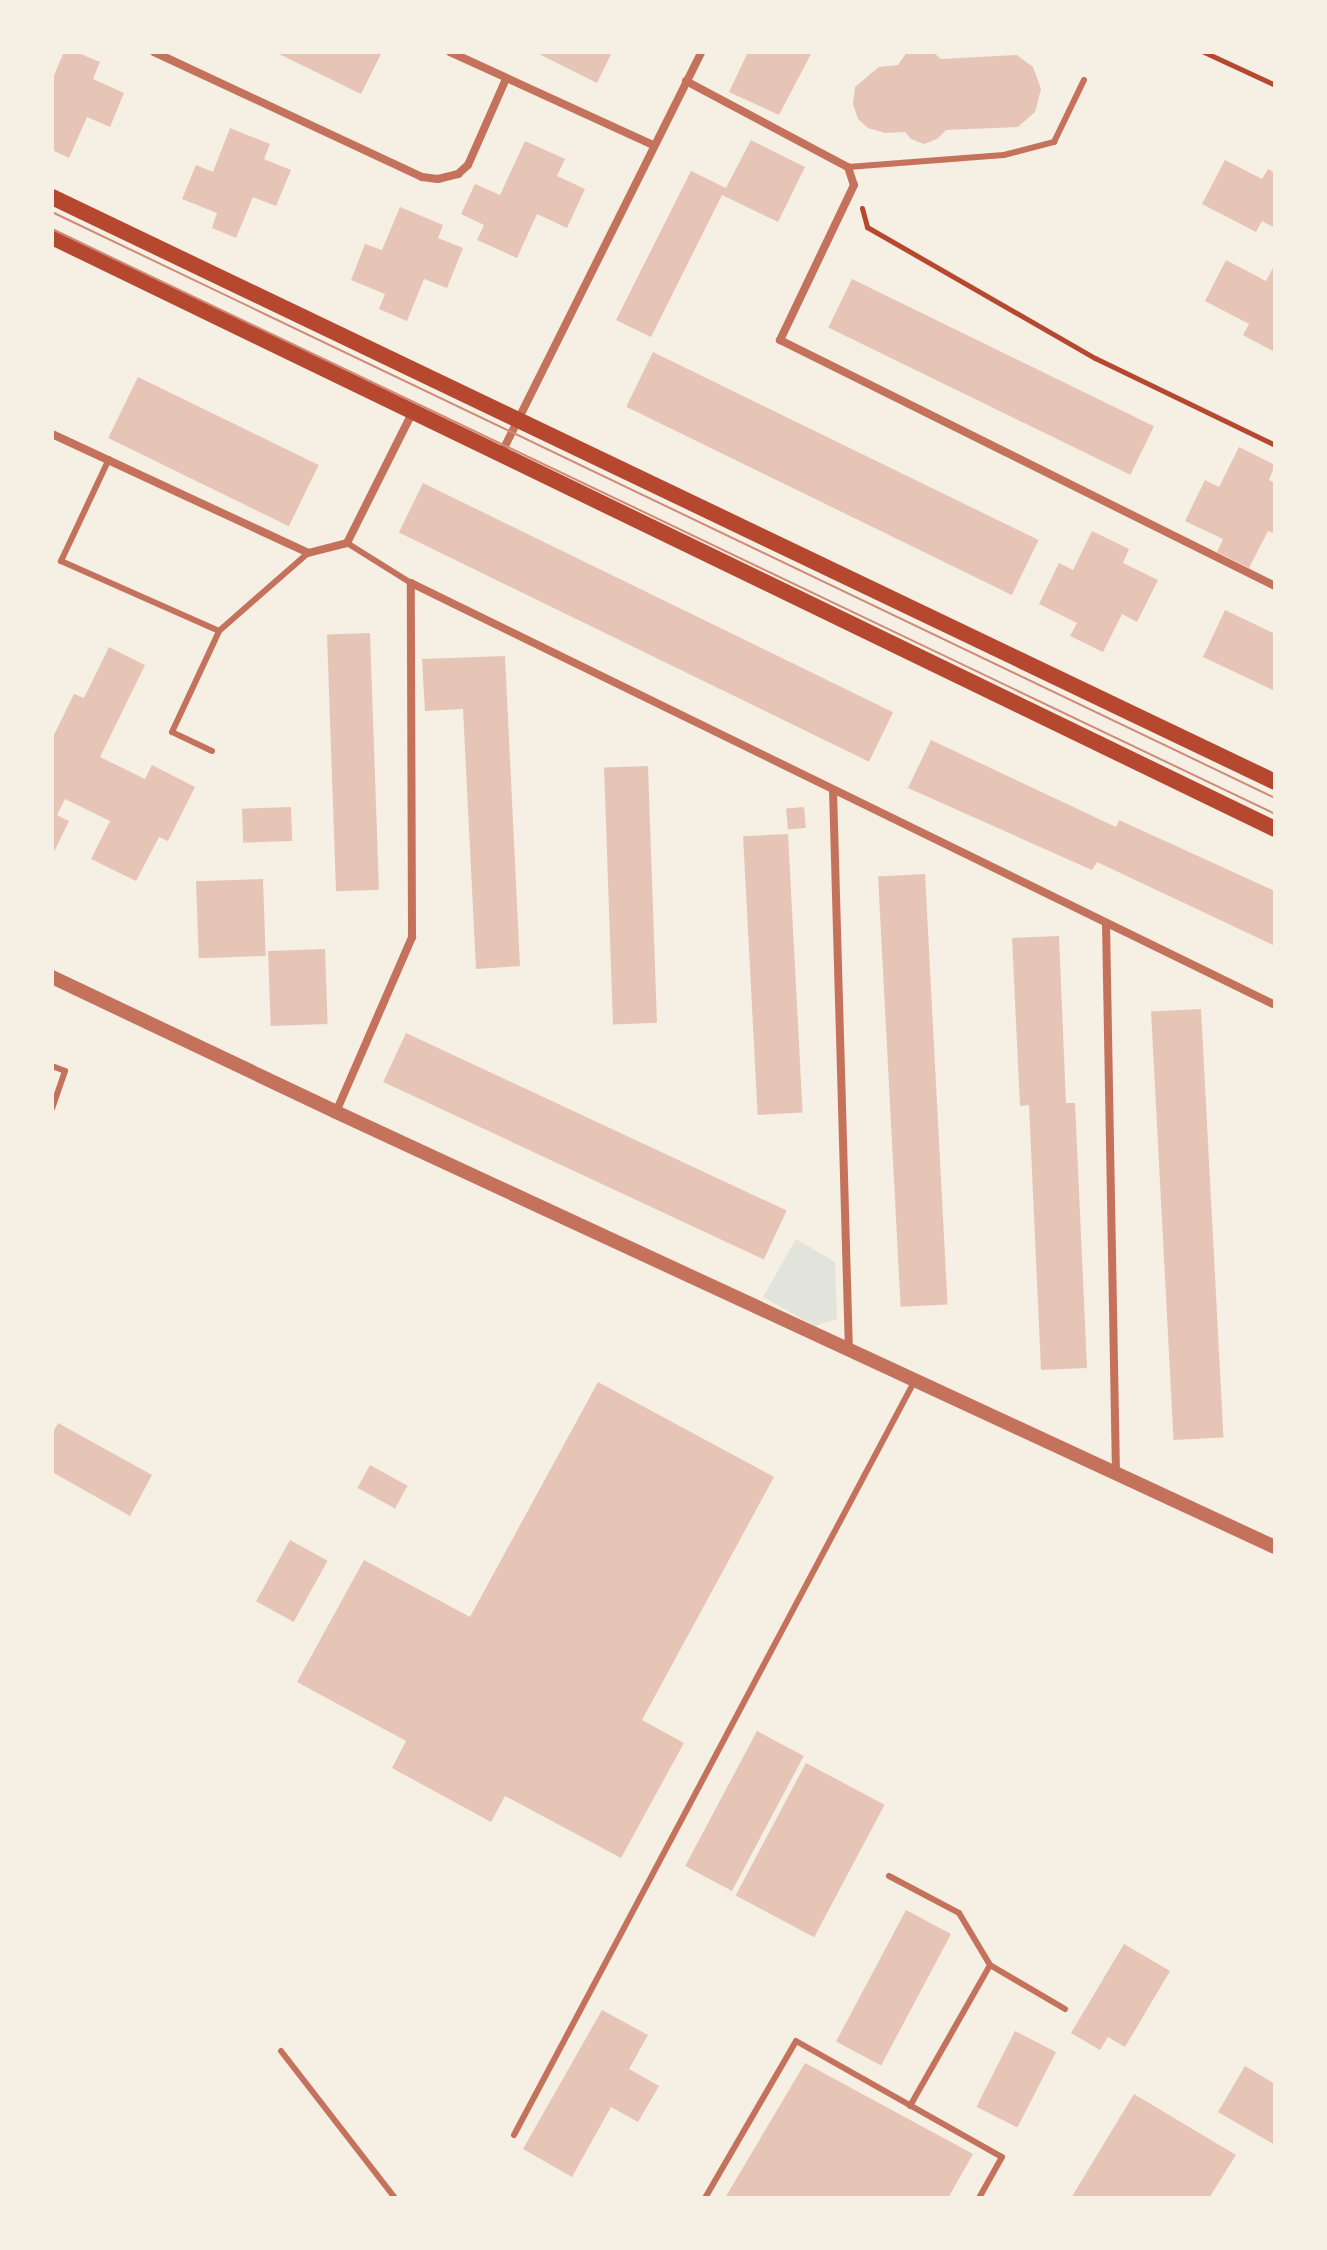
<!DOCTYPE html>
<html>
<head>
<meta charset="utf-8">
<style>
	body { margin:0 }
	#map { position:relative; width:1327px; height:2250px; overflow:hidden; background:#f6efe4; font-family:Figtree,sans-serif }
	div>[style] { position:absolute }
	.green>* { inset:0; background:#e2e4dc }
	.building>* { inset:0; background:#e6c5b7; transform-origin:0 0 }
	.path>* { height:5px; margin:-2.5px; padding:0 2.5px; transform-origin:2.5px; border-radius:2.5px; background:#b5482f }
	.service>* { height:6px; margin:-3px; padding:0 3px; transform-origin:3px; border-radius:3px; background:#c5725c }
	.minor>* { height:8px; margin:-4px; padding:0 4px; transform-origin:4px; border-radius:4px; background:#c5725c }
	.tertiary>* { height:14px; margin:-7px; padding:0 7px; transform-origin:7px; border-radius:7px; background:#c5725c }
	.secondary>* { height:16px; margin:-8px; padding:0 8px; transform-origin:8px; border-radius:8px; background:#b5482f }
	.tram>* { height:2px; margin:-1px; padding:0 1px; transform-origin:1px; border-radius:1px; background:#cf8b77 }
	span { translate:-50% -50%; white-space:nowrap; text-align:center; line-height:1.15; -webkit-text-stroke:8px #f6efe4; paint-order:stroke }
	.frame { position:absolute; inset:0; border:54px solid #f6efe4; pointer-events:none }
</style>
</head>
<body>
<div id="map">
	<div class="green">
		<i style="clip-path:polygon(796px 1239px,835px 1262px,837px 1319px,815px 1326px,763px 1297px)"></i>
	</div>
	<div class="building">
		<i style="clip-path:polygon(64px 52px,76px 52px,100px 62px,93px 79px,124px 93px,110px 127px,87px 117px,69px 158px,52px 150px,52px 80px)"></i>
		<i style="clip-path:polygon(275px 52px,377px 52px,381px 54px,361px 94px)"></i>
		<i style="clip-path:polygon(535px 52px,612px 52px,597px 83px)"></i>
		<i style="clip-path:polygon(748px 52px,812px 52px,779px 115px,729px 92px)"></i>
		<i style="clip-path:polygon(907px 52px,933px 52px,941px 59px,1017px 55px,1033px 67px,1041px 89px,1035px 112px,1018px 127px,946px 130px,937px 139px,924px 144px,911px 139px,905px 132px,885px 133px,868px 128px,858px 119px,853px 104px,855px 87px,879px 67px,898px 65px)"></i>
		<i style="clip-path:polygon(230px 128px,270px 144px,264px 159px,291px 170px,276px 206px,253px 197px,236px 238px,212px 228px,217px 213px,182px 199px,196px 165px,213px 172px)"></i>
		<i style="clip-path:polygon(751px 140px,805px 167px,778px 222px,722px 195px,651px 337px,616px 320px,691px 171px,726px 188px)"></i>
		<i style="clip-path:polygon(525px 141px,565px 159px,557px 176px,585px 189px,567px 228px,537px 214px,517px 258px,477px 240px,484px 225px,461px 214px,475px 184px,500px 195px)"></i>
		<i style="clip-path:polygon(1225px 160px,1262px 179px,1268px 169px,1275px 173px,1275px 228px,1262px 221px,1256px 232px,1202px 204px)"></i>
		<i style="clip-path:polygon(400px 207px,443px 225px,438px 238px,463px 248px,447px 288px,424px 279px,407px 321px,379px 309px,385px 294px,351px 280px,365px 244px,382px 250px)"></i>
		<i style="clip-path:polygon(1226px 260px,1266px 281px,1275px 264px,1275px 352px,1243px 335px,1249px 324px,1205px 301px)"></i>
		<i style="left:852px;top:279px;width:336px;height:54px;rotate:26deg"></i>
		<i style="left:653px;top:352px;width:429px;height:61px;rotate:26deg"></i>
		<i style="left:138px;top:377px;width:201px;height:68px;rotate:26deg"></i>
		<i style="clip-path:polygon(1239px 447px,1275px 465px,1269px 480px,1275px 483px,1275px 534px,1268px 531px,1249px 568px,1217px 552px,1223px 539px,1185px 521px,1205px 480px,1219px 487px)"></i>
		<i style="left:423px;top:483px;width:523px;height:55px;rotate:26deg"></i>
		<i style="clip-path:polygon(1092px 531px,1129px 549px,1123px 563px,1158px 580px,1137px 622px,1122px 614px,1103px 652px,1070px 636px,1077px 623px,1039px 604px,1059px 563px,1073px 570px)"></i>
		<i style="clip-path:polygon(1225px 610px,1275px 634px,1275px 691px,1203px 657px)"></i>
		<i style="left:370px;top:633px;width:257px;height:43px;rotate:88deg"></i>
		<i style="clip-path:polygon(109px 647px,145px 665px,100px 757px,145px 779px,152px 765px,195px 787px,168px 841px,159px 837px,136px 881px,91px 859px,110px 821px,65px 799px,57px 815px,69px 821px,52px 856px,52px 739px,74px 694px,84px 698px)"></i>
		<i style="clip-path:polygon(505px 656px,520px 966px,476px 969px,463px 709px,425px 711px,422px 659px)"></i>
		<i style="clip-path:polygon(931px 740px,1116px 827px,1119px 820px,1275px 891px,1275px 946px,1097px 862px,1092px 870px,908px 788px)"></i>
		<i style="left:648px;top:766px;width:257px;height:44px;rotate:88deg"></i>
		<i style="left:291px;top:807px;width:34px;height:49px;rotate:88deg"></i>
		<i style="left:804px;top:807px;width:21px;height:18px;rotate:85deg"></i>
		<i style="left:788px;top:834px;width:279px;height:45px;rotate:87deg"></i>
		<i style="left:925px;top:874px;width:431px;height:47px;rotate:87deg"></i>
		<i style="left:263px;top:879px;width:77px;height:67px;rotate:88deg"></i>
		<i style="clip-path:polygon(1059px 936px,1066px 1103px,1075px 1103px,1087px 1368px,1041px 1370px,1029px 1105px,1020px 1106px,1012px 938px)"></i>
		<i style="left:325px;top:949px;width:75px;height:57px;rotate:88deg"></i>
		<i style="left:1201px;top:1009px;width:429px;height:50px;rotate:87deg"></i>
		<i style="left:406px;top:1033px;width:420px;height:54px;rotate:25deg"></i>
		<i style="clip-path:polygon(598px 1382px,774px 1477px,642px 1720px,684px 1743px,621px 1858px,505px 1796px,491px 1822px,392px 1768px,406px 1741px,297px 1682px,364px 1560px,470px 1617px)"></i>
		<i style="clip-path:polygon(58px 1423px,152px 1475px,130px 1516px,52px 1472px,52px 1434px)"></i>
		<i style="left:370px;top:1465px;width:43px;height:26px;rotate:29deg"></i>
		<i style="left:290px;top:1540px;width:43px;height:70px;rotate:29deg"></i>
		<i style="left:757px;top:1731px;width:53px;height:153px;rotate:28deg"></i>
		<i style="left:806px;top:1763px;width:89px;height:150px;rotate:28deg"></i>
		<i style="left:906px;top:1910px;width:51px;height:149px;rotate:28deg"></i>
		<i style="clip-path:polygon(1124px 1944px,1170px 1971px,1125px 2047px,1108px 2037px,1100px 2050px,1071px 2033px)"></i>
		<i style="clip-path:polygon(602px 2010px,648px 2035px,629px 2069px,659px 2086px,638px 2122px,611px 2107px,572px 2177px,523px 2149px)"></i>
		<i style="left:1015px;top:2031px;width:46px;height:85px;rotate:27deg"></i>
		<i style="clip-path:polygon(805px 2063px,973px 2154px,948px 2198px,725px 2198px)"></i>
		<i style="clip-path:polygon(1245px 2066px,1275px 2084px,1275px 2145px,1218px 2112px)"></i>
		<i style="clip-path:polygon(1134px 2094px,1236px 2155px,1209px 2198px,1071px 2198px)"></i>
	</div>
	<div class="path">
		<i style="left:1204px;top:52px;width:78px;rotate:24.9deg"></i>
		<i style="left:862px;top:208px;width:20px;rotate:75deg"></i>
		<i style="left:867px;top:227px;width:263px;rotate:29.9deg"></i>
		<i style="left:1095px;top:358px;width:200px;rotate:25.8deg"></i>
	</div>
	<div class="service">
		<i style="left:848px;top:167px;width:156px;rotate:-4.4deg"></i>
		<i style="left:1004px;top:155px;width:52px;rotate:-14.6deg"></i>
		<i style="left:1054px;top:142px;width:69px;rotate:-64.2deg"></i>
		<i style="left:109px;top:459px;width:113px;rotate:115.2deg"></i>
		<i style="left:61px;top:561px;width:173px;rotate:23.9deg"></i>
		<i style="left:219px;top:631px;width:118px;rotate:-41.2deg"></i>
		<i style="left:347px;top:543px;width:75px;rotate:32deg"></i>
		<i style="left:212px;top:751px;width:44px;rotate:-154.6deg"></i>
		<i style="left:172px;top:732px;width:111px;rotate:-65deg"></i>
		<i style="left:52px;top:1066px;width:14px;rotate:21deg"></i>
		<i style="left:65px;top:1071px;width:39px;rotate:109deg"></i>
		<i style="left:889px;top:1876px;width:79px;rotate:27.9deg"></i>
		<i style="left:959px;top:1913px;width:61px;rotate:59.2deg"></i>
		<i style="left:990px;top:1965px;width:87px;rotate:30.4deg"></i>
		<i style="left:281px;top:2051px;width:186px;rotate:52.2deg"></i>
		<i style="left:910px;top:2106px;width:162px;rotate:-60.4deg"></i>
		<i style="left:514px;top:2135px;width:853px;rotate:-62.02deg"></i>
		<i style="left:705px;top:2198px;width:181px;rotate:-59.9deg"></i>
		<i style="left:796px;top:2041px;width:236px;rotate:29.4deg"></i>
		<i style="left:1002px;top:2157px;width:47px;rotate:119.3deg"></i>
	</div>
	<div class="minor">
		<i style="left:154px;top:52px;width:296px;rotate:25deg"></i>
		<i style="left:422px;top:177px;width:16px;rotate:7deg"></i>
		<i style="left:438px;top:179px;width:21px;rotate:-14deg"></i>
		<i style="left:458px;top:174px;width:13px;rotate:-42deg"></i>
		<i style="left:468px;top:165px;width:94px;rotate:-66.2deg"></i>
		<i style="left:450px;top:52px;width:223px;rotate:24.6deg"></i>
		<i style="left:686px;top:81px;width:183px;rotate:28deg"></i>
		<i style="left:848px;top:167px;width:19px;rotate:72deg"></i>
		<i style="left:854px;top:185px;width:172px;rotate:115.5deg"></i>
		<i style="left:780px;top:340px;width:553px;rotate:26.43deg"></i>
		<i style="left:52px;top:434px;width:282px;rotate:24.9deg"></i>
		<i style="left:308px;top:553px;width:40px;rotate:-14.4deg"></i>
		<i style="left:347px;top:543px;width:148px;rotate:-63.4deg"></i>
		<i style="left:501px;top:454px;width:449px;rotate:-63.5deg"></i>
		<i style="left:833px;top:790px;width:561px;rotate:88.37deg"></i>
		<i style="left:1106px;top:923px;width:550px;rotate:88.96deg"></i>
		<i style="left:336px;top:1112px;width:191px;rotate:-66.5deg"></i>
		<i style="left:412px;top:937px;width:354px;rotate:-90.2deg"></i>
		<i style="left:411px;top:583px;width:962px;rotate:26.03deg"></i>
	</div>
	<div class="tertiary">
		<i style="left:52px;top:977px;width:314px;rotate:25.4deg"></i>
		<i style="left:336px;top:1112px;width:1035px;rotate:24.86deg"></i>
	</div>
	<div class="secondary">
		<i style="left:52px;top:197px;width:1356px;rotate:25.56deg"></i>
		<i style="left:52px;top:237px;width:1359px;rotate:25.83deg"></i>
	</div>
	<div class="tram">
		<i style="left:52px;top:212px;width:1356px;rotate:25.6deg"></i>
		<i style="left:52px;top:229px;width:1356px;rotate:25.56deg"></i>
	</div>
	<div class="frame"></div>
</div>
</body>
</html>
